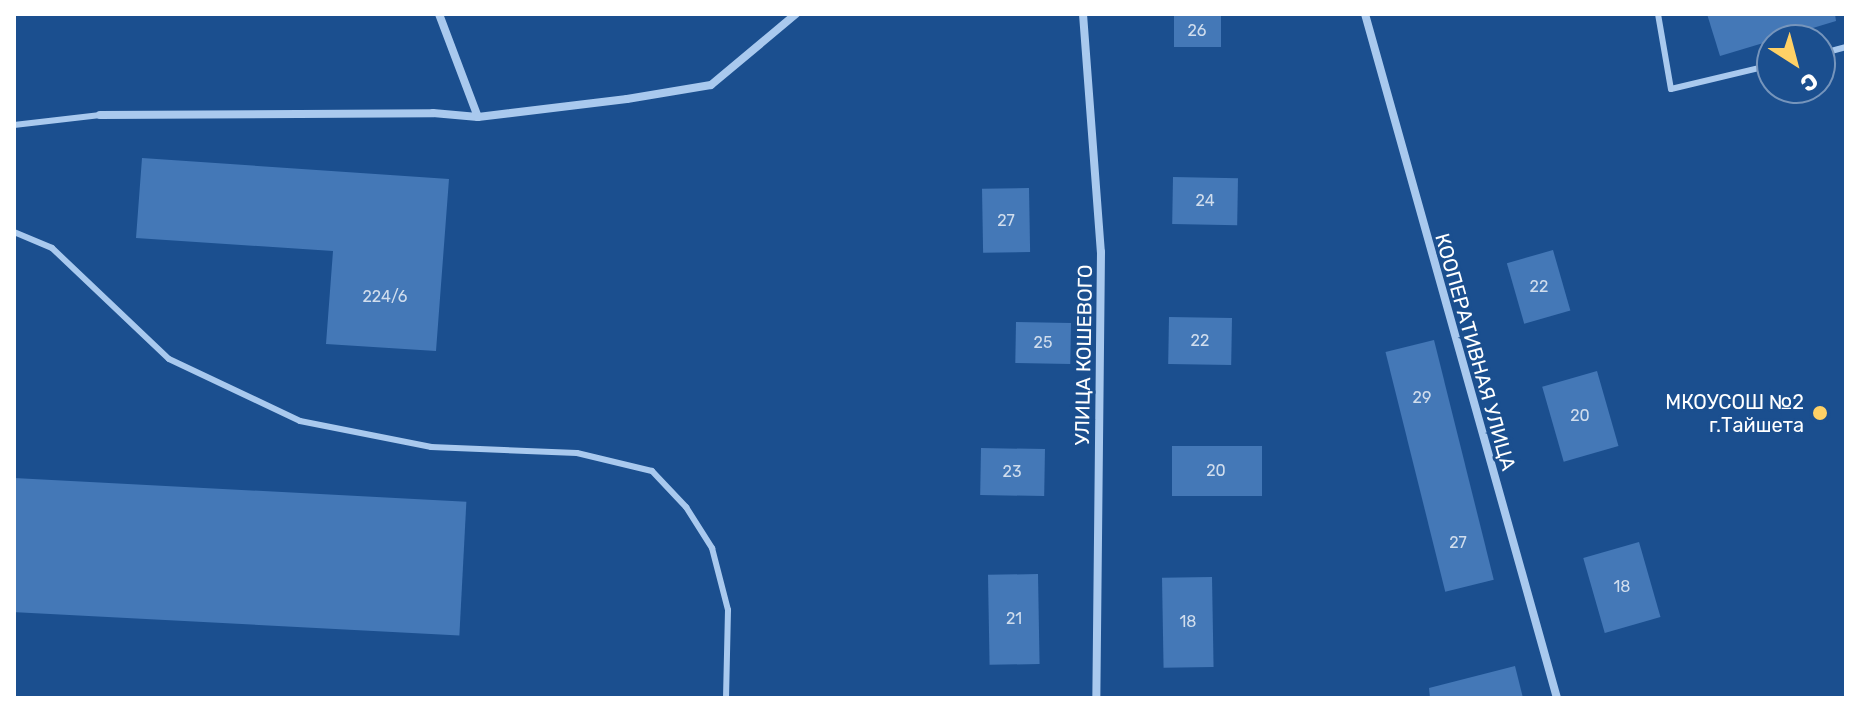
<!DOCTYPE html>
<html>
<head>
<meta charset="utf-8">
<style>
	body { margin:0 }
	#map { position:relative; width:1860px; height:712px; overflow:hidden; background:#1b4f8f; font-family:Rubik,sans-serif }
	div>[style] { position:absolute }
	.building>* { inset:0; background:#4478b7; transform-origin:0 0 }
	.service>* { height:6px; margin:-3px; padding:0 3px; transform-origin:3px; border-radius:3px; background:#a9c9ee }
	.minor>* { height:8px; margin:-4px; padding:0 4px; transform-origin:4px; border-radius:4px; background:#a9c9ee }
	.dots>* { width:22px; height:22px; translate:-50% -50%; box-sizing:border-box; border:4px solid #1b4f8f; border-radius:50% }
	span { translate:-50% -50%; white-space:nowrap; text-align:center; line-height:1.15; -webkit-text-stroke:6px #1b4f8f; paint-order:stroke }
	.number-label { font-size:16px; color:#d0dded }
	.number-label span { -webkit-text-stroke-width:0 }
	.street-label { font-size:20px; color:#fff }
	.poi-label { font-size:20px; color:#fff }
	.right { translate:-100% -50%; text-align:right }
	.frame { position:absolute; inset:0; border:16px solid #fff; pointer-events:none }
	.north { position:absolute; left:1756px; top:24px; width:80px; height:80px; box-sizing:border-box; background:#1b4f8f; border:2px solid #7695bc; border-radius:50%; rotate:144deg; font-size:22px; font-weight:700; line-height:32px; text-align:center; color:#fff }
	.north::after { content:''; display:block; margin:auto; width:28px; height:36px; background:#ffd166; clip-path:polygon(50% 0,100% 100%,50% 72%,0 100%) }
</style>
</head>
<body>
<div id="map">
	<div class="building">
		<i style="left:1174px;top:14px;width:47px;height:33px"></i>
		<i style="clip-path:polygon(1707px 14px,1835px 14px,1836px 21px,1720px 56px)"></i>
		<i style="clip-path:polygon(142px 158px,449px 179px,436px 351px,326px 344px,333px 251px,136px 238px)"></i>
		<i style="left:1173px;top:177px;width:65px;height:47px;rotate:1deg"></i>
		<i style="left:1029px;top:188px;width:64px;height:47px;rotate:89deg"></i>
		<i style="left:1553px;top:250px;width:63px;height:48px;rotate:74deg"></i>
		<i style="left:1169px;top:317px;width:63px;height:47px;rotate:1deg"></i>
		<i style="left:1016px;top:322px;width:55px;height:41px;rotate:1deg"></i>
		<i style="left:1434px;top:340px;width:247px;height:50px;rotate:76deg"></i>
		<i style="left:1597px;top:371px;width:78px;height:57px;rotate:74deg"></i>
		<i style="left:1172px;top:446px;width:90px;height:50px"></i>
		<i style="left:981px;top:448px;width:64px;height:47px;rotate:1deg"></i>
		<i style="left:14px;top:478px;width:453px;height:134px;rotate:3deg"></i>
		<i style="left:1639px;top:542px;width:78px;height:58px;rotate:74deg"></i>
		<i style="left:1038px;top:574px;width:90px;height:50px;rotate:89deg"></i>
		<i style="left:1212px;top:577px;width:90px;height:50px;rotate:89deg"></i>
		<i style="clip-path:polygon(1515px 666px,1523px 698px,1430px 698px,1429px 688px)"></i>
	</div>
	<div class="service">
		<i style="left:1658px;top:14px;width:76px;rotate:80.2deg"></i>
		<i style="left:1671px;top:89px;width:104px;rotate:-13.4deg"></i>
		<i style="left:1820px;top:54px;width:27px;rotate:-15deg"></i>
		<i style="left:14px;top:125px;width:87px;rotate:-6.6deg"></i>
		<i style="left:14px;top:232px;width:41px;rotate:22.8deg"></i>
		<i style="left:52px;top:248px;width:161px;rotate:43.5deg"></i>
		<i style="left:169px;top:359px;width:145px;rotate:25.3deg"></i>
		<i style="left:300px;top:421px;width:134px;rotate:11.2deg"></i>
		<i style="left:431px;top:447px;width:146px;rotate:2.4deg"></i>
		<i style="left:577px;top:453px;width:77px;rotate:13.5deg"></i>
		<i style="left:652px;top:471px;width:50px;rotate:46.6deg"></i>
		<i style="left:686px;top:507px;width:49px;rotate:57.6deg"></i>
		<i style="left:712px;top:548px;width:64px;rotate:75.5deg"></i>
		<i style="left:728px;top:610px;width:88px;rotate:91.3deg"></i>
	</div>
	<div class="minor">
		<i style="left:439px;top:14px;width:110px;rotate:69.3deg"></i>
		<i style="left:1083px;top:14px;width:239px;rotate:85.7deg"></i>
		<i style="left:1101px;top:252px;width:446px;rotate:90.6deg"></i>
		<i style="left:1365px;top:14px;width:710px;rotate:74.32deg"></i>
		<i style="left:100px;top:115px;width:333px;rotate:-0.3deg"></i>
		<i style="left:433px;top:113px;width:45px;rotate:5.1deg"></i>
		<i style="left:478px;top:117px;width:150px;rotate:-6.9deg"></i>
		<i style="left:627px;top:99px;width:85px;rotate:-9.5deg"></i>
		<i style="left:711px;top:85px;width:111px;rotate:-39.9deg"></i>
	</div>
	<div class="dots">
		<i style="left:1820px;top:413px;background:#ffd166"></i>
	</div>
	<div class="number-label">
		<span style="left:1197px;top:31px">26</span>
		<span style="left:1205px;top:201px">24</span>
		<span style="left:1006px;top:221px">27</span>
		<span style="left:1539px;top:287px">22</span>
		<span style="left:385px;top:297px">224/6</span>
		<span style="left:1200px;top:341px">22</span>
		<span style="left:1043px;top:343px">25</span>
		<span style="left:1422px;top:398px">29</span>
		<span style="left:1580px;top:416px">20</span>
		<span style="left:1216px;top:471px">20</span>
		<span style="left:1012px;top:472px">23</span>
		<span style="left:1458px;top:543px">27</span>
		<span style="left:1622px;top:587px">18</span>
		<span style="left:1014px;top:619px">21</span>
		<span style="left:1188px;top:622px">18</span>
	</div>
	<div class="street-label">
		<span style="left:1475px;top:352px;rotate:74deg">КООПЕРАТИВНАЯ УЛИЦА</span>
		<span style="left:1084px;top:355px;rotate:-89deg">УЛИЦА КОШЕВОГО</span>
	</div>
	<div class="poi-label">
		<span class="right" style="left:1804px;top:414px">МКОУСОШ №2<br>г.Тайшета</span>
	</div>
	<div class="frame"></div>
	<div class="north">С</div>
</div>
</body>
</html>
